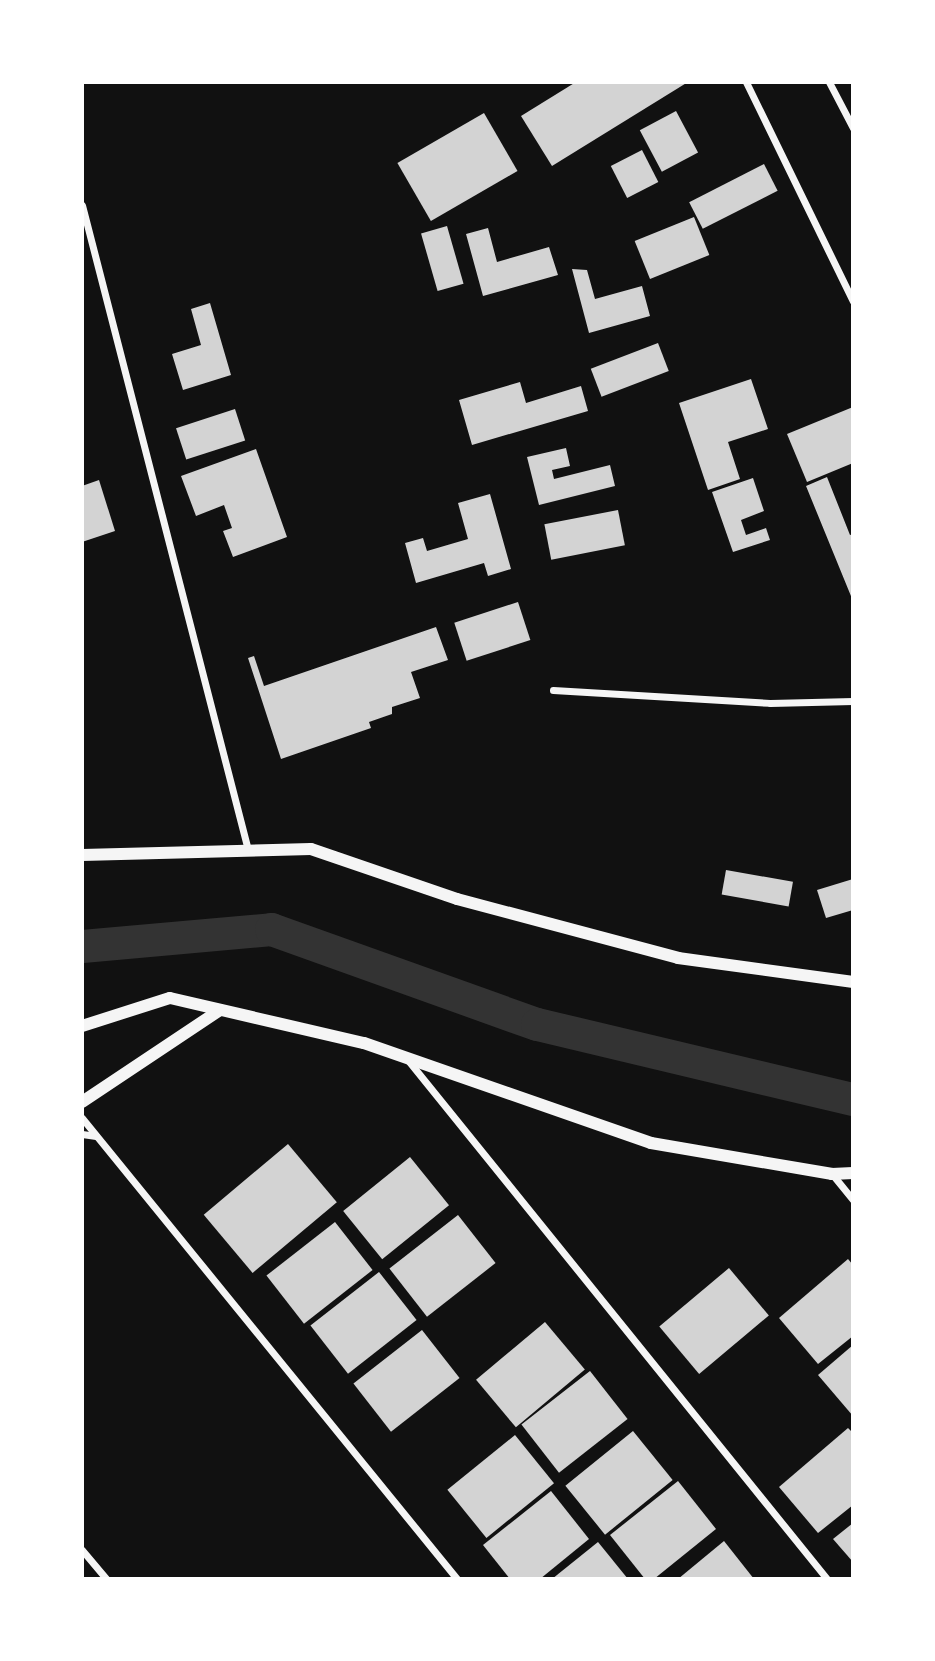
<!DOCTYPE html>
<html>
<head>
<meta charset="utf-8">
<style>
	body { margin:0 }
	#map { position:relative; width:935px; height:1661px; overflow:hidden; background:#111; font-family:"Exo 2",sans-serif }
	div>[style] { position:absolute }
	.canal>* { height:33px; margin:-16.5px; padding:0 16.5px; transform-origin:16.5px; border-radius:16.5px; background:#333 }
	.building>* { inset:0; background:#d3d3d3; transform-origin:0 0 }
	.minor>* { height:7px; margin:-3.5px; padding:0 3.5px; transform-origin:3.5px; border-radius:3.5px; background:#f5f5f5 }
	.tertiary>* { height:12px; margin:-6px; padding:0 6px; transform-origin:6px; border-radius:6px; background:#f5f5f5 }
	span { translate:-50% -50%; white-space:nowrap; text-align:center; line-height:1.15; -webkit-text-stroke:5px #fff; paint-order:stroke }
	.frame { position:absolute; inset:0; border:84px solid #fff; pointer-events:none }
</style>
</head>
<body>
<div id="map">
	<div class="canal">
		<i style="left:82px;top:946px;width:190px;rotate:-5.1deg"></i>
		<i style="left:271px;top:929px;width:282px;rotate:19.7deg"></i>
		<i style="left:537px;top:1024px;width:325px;rotate:13.4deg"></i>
	</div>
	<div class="building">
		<i style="clip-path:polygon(576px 82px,688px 82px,552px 166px,521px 116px)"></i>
		<i style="left:676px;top:111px;width:47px;height:41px;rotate:62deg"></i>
		<i style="left:484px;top:113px;width:67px;height:100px;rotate:60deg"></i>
		<i style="left:642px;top:150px;width:36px;height:35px;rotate:63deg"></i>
		<i style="left:764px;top:164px;width:30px;height:84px;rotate:63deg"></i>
		<i style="left:694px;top:217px;width:41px;height:64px;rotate:68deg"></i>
		<i style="left:447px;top:226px;width:60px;height:27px;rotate:74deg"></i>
		<i style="clip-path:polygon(488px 228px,497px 262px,549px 247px,558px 275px,483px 296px,466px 234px)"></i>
		<i style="clip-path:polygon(572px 269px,587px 270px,595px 299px,642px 286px,650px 316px,589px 333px)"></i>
		<i style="clip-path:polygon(210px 303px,231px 375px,183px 390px,172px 354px,201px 345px,191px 309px)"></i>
		<i style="left:658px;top:343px;width:30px;height:72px;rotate:69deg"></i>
		<i style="clip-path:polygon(751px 379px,768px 429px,728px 442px,740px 479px,708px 490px,679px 403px)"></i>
		<i style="clip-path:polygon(520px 382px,526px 403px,581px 386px,588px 411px,472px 445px,459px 400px)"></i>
		<i style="clip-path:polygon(853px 407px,853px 463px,807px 482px,787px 434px)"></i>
		<i style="left:235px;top:409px;width:33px;height:62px;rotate:72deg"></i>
		<i style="clip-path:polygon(566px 448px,570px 466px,552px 470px,554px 479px,610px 465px,615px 486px,539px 505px,527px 457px)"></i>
		<i style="clip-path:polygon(256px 449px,287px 537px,233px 557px,223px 531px,232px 528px,224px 505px,196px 516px,181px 476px)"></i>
		<i style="clip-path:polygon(827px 477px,850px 535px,853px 534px,853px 601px,806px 486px)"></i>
		<i style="clip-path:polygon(753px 478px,764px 511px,741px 520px,746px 535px,766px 528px,770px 540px,733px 552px,712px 492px)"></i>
		<i style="clip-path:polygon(99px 480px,115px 531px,82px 542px,82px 486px)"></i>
		<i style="clip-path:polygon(490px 494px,511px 569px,488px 576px,484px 563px,416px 583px,405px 543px,423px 538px,427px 551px,468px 539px,458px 503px)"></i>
		<i style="left:618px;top:510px;width:36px;height:75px;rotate:79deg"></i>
		<i style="left:518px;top:602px;width:40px;height:67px;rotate:72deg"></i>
		<i style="clip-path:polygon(436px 627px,448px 660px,411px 672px,420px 698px,392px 707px,392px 714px,369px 722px,371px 728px,281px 759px,248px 658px,254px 656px,264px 686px)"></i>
		<i style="left:726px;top:870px;width:68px;height:25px;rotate:10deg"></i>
		<i style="clip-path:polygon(853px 879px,853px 910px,826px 918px,817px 890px)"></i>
		<i style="left:288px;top:1144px;width:76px;height:110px;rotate:50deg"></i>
		<i style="left:410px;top:1157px;width:62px;height:86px;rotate:51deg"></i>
		<i style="left:458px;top:1215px;width:61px;height:87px;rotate:52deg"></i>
		<i style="left:335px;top:1222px;width:61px;height:87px;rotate:52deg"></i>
		<i style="clip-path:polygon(848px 1259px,853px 1265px,853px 1336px,818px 1364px,779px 1318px)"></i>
		<i style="left:729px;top:1268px;width:62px;height:91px;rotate:50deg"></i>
		<i style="left:379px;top:1272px;width:61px;height:87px;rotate:52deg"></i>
		<i style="left:545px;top:1322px;width:62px;height:90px;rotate:50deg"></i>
		<i style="left:422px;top:1330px;width:61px;height:87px;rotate:52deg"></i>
		<i style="clip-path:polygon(853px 1345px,853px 1416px,818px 1375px)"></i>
		<i style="left:590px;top:1371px;width:61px;height:87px;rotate:52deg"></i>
		<i style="clip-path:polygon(848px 1428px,853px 1433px,853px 1505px,818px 1533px,779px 1487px)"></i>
		<i style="left:633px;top:1431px;width:63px;height:87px;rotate:51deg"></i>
		<i style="left:515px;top:1435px;width:62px;height:87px;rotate:51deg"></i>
		<i style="clip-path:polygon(678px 1481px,716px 1529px,654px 1579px,645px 1579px,610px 1535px)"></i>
		<i style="clip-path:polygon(551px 1491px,589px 1539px,540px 1579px,510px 1579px,483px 1545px)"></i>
		<i style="clip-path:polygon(853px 1523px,853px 1562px,833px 1539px)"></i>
		<i style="clip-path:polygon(724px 1541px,754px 1579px,678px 1579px)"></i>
		<i style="clip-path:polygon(598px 1542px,628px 1579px,552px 1579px)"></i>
	</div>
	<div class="minor">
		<i style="left:746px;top:82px;width:244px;rotate:64deg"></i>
		<i style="left:829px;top:82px;width:52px;rotate:62.4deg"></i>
		<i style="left:82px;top:205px;width:666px;rotate:75.57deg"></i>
		<i style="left:553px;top:690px;width:217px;rotate:3.4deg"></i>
		<i style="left:770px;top:703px;width:83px;rotate:-1.4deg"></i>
		<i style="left:407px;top:1059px;width:668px;rotate:51.07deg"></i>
		<i style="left:82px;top:1118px;width:594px;rotate:50.87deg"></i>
		<i style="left:82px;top:1134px;width:14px;rotate:8deg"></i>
		<i style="left:832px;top:1174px;width:33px;rotate:51deg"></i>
		<i style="left:82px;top:1550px;width:38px;rotate:50deg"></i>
	</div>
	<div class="tertiary">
		<i style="left:82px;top:855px;width:229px;rotate:-1.5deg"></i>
		<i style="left:311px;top:849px;width:154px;rotate:18.9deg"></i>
		<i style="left:457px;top:899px;width:229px;rotate:14.9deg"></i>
		<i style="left:678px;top:958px;width:177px;rotate:7.8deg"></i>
		<i style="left:82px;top:1026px;width:92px;rotate:-17.7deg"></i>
		<i style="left:170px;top:998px;width:199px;rotate:13.1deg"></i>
		<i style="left:364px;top:1043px;width:304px;rotate:19.2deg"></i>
		<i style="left:651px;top:1143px;width:184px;rotate:9.7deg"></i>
		<i style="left:832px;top:1174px;width:21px;rotate:-3deg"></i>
		<i style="left:82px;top:1102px;width:166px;rotate:-33.7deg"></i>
	</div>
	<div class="frame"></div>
</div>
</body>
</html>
